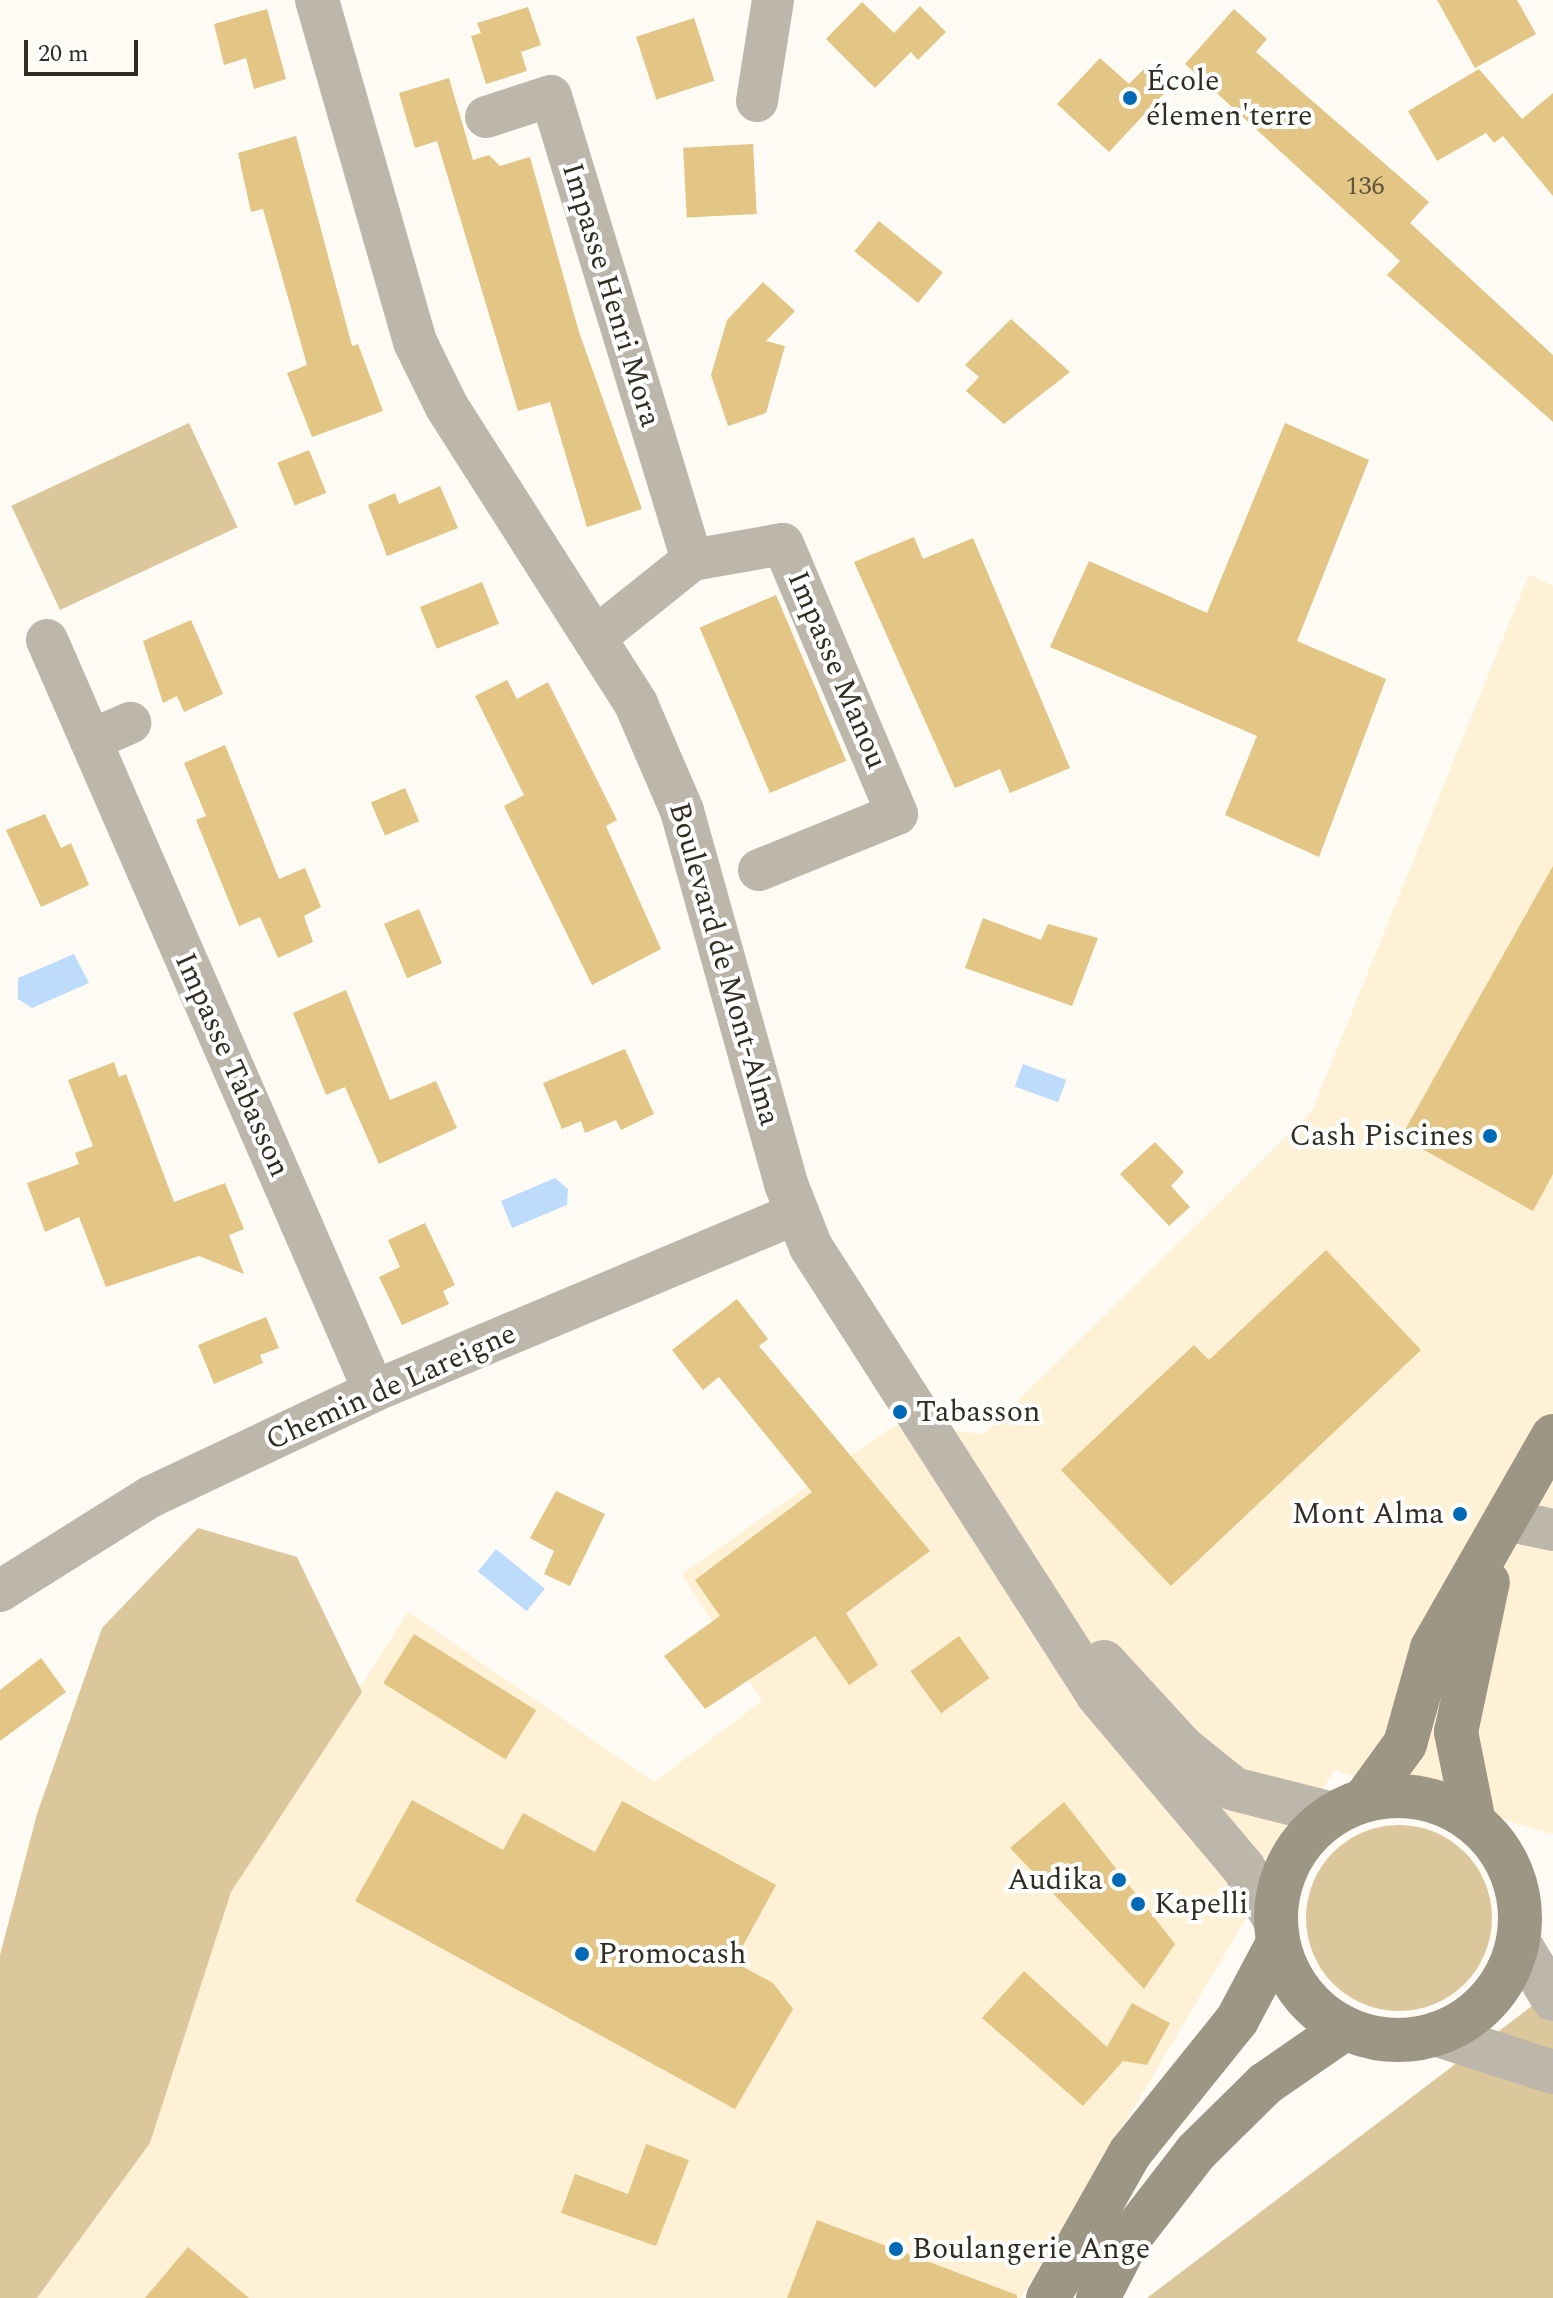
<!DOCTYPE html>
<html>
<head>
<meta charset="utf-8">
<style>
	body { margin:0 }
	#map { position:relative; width:1553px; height:2298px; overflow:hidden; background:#fefbf5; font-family:Spectral,serif }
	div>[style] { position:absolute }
	.built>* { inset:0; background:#fff1d5 }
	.green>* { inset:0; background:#dcc79c; transform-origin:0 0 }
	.round { border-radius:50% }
	.water>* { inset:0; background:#bddbfa; transform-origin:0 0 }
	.building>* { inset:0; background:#e3c585; transform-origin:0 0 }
	.minor>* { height:42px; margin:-21px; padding:0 21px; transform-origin:21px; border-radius:21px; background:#bdb7ab }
	.tertiary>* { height:44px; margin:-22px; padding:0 22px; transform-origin:22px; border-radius:22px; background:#bdb7ab }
	.secondary>* { height:44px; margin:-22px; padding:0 22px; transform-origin:22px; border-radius:22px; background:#9e9684 }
	.secondary>.ring { margin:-22px; padding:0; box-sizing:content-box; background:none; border:44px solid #9e9684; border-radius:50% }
	.dots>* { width:22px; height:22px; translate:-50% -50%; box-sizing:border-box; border:4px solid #fff; border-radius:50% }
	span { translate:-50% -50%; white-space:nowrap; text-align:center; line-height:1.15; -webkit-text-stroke:8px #fff; paint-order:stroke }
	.number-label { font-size:26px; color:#5e533b }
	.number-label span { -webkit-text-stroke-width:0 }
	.poi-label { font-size:30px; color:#322d22 }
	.left { translate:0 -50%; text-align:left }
	.right { translate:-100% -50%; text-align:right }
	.street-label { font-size:30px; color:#322d22 }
	.scale { position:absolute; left:24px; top:40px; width:114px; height:36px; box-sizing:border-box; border:4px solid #322d22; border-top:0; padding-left:10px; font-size:24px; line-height:28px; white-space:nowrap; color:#322d22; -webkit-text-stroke:6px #fff; paint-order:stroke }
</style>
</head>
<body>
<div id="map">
	<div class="built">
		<i style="clip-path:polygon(1529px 574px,1553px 586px,1553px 1834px,1334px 1770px,1021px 2298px,37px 2298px,150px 2143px,231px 1892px,408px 1612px,654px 1782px,762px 1701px,682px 1574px,895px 1425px,984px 1434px,1312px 1111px)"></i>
	</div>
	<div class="green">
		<i style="left:189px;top:423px;width:115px;height:196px;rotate:65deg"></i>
		<i style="clip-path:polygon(198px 1528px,297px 1557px,362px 1692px,231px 1892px,150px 2143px,37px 2298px,0 2298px,0 1955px,37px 1814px,102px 1628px)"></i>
		<i class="round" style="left:1306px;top:1825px;width:186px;height:186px"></i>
		<i style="clip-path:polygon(1553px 1990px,1553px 2298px,1147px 2298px)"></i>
	</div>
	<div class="water">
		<i style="clip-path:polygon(74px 954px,89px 983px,32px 1008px,18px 999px,18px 978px)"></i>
		<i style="left:1023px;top:1064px;width:46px;height:24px;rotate:20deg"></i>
		<i style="clip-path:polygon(555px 1178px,568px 1189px,567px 1205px,512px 1228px,501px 1201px)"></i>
		<i style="left:496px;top:1549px;width:63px;height:29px;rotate:39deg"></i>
	</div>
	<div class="building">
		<i style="clip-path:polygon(1437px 0,1517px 0,1536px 34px,1475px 68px)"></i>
		<i style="clip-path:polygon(862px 2px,894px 33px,920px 6px,946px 32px,918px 60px,911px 52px,875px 88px,826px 39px)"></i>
		<i style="clip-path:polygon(528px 7px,541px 45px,521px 52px,527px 71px,486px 84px,471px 36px,481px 33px,477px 23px)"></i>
		<i style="clip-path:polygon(267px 9px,286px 79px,254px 89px,246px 58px,224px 65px,214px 24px)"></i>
		<i style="clip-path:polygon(1234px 9px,1267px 39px,1256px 52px,1429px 202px,1410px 223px,1553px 355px,1553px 422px,1387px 275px,1400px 261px,1185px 64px)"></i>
		<i style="left:694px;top:18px;width:66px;height:61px;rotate:72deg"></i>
		<i style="clip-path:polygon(1100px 58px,1129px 84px,1145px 68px,1168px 89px,1109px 152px,1057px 104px)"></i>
		<i style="clip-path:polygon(1479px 69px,1522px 119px,1553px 93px,1553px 196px,1503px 136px,1494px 143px,1486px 133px,1437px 161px,1408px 111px)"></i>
		<i style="clip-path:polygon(449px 78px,473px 160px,489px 155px,500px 166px,530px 157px,579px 332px,642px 509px,587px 527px,550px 402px,518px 411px,437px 141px,415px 148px,399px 93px)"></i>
		<i style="clip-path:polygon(296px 136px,352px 346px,358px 344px,383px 411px,312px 437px,287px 373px,307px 365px,263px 209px,251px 212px,238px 153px)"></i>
		<i style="left:753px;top:144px;width:70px;height:70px;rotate:87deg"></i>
		<i style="left:879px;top:221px;width:82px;height:39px;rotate:39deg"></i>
		<i style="clip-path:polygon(763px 282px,795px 311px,766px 341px,785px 346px,766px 413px,728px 426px,711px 375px,727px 320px)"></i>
		<i style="clip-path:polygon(1011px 319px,1070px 372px,1004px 424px,966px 391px,979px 377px,965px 365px)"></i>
		<i style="clip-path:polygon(1285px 423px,1369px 460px,1297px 641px,1386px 679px,1319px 857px,1225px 815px,1257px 736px,1050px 647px,1089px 561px,1207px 613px)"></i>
		<i style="left:309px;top:450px;width:46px;height:34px;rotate:68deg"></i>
		<i style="clip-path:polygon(440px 486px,458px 528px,387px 556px,368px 505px,395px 493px,399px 504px)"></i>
		<i style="clip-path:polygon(914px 537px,923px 559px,973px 538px,1070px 768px,1010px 793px,1000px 769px,955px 788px,854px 562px)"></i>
		<i style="left:482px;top:582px;width:45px;height:67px;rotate:68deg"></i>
		<i style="left:776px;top:595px;width:180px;height:83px;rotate:67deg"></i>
		<i style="clip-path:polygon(191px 620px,223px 694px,184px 712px,177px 696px,163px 703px,143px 641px)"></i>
		<i style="clip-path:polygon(507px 680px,517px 699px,548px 682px,617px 820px,606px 826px,661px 949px,592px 985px,504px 806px,524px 795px,475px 696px)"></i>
		<i style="clip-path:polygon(225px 745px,279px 879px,305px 868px,321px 907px,304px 916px,313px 942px,278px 958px,260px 917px,239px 926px,196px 820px,206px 816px,184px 763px)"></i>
		<i style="left:405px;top:788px;width:36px;height:37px;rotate:67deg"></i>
		<i style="clip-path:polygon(45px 814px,61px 848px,71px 843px,89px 885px,41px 907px,6px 830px)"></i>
		<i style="clip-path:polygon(1553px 866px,1553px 1174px,1533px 1211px,1401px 1137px)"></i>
		<i style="left:419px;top:909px;width:59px;height:38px;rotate:67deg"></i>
		<i style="clip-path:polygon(983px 918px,1041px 940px,1048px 924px,1098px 938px,1072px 1006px,965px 968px)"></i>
		<i style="clip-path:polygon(346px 990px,390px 1100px,436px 1081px,457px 1128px,379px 1164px,345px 1087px,326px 1095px,293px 1013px)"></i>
		<i style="clip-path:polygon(625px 1049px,654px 1114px,621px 1130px,616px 1120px,585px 1133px,581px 1121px,562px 1129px,543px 1083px)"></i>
		<i style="clip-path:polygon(114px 1062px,119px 1077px,126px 1074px,174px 1202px,225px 1183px,244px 1229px,229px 1235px,244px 1274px,199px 1256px,106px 1287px,79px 1217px,45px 1232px,27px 1183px,79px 1164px,75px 1153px,93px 1146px,68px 1080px)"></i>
		<i style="clip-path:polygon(1155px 1142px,1184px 1172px,1171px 1186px,1190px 1207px,1169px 1226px,1120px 1174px)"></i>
		<i style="clip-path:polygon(425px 1223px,455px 1285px,443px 1291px,449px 1304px,402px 1325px,379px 1277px,400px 1267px,388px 1240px)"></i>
		<i style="clip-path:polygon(1326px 1250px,1421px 1350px,1171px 1586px,1061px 1470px,1194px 1345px,1209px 1360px)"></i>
		<i style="clip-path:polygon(737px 1299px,768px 1339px,759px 1346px,930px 1551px,846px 1613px,878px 1665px,849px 1685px,815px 1636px,705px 1709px,664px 1656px,720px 1616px,695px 1580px,812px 1492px,719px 1377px,703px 1390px,672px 1350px)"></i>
		<i style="clip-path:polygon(266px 1317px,279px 1348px,260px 1355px,263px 1363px,214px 1384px,198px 1345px)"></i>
		<i style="clip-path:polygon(556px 1491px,605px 1514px,570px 1586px,544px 1574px,554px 1551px,530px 1538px)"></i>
		<i style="left:414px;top:1634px;width:144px;height:58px;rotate:32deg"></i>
		<i style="left:959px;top:1636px;width:52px;height:60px;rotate:54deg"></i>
		<i style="clip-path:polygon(41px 1658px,66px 1692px,0 1741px,0 1690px)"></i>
		<i style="clip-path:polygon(412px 1800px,503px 1850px,523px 1813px,595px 1852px,622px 1801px,776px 1885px,734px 1962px,773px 1983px,793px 2009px,735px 2109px,355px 1901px)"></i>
		<i style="clip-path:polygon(1064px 1802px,1175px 1944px,1144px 1989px,1010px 1848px)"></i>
		<i style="clip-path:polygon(1024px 1971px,1107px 2047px,1132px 2003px,1170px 2023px,1147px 2065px,1123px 2061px,1083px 2106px,982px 2018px)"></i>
		<i style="clip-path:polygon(646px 2144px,689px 2160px,656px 2246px,561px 2213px,575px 2174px,628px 2194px)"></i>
		<i style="clip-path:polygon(817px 2220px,1017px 2295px,1017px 2298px,787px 2298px)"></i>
		<i style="clip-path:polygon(188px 2247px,249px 2298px,145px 2298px)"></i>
	</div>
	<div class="minor">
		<i style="left:757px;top:101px;width:102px;rotate:-81deg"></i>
		<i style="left:486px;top:117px;width:68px;rotate:-17.9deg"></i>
		<i style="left:551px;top:96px;width:485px;rotate:73.1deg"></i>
		<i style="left:596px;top:637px;width:123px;rotate:-38.7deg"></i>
		<i style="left:692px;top:560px;width:92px;rotate:-10deg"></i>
		<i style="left:783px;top:544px;width:293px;rotate:67.1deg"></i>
		<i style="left:897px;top:814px;width:149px;rotate:157.9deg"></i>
		<i style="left:47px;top:640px;width:819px;rotate:66.47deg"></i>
		<i style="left:91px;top:740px;width:43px;rotate:-23.6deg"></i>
		<i style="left:1506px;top:1520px;width:48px;rotate:12deg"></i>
		<i style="left:0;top:1591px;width:177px;rotate:-32.1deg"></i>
		<i style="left:150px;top:1497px;width:248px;rotate:-25.3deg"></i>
		<i style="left:374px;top:1391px;width:460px;rotate:-22.8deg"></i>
	</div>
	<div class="tertiary">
		<i style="left:317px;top:0;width:356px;rotate:74deg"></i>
		<i style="left:415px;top:342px;width:72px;rotate:63.8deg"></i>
		<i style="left:447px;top:407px;width:352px;rotate:57.5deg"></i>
		<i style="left:636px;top:704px;width:116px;rotate:66.7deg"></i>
		<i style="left:682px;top:811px;width:387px;rotate:74.4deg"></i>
		<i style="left:786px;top:1184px;width:68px;rotate:68.4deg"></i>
		<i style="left:811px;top:1247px;width:532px;rotate:57.36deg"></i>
		<i style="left:1098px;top:1695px;width:225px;rotate:49.9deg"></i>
		<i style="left:1243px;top:1867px;width:63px;rotate:58.6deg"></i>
		<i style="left:1104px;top:1662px;width:117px;rotate:47.4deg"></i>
		<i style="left:1183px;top:1748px;width:65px;rotate:38.8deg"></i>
		<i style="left:1234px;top:1789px;width:102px;rotate:14.2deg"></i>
		<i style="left:1518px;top:1941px;width:68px;rotate:58.9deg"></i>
		<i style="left:1435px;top:2034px;width:124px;rotate:17.9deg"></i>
	</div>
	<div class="secondary">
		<i class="ring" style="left:1276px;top:1796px;width:200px;height:200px"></i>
		<i style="left:1365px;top:1799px;width:68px;rotate:-54deg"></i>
		<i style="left:1405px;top:1744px;width:100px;rotate:-74.3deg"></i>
		<i style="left:1432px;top:1648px;width:244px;rotate:-60.3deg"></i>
		<i style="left:1474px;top:1822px;width:92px;rotate:-101.3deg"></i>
		<i style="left:1456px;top:1732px;width:153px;rotate:-78deg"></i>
		<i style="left:1048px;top:2298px;width:167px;rotate:-60.5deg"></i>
		<i style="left:1130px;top:2153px;width:171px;rotate:-51.2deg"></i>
		<i style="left:1237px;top:2020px;width:87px;rotate:-62deg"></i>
		<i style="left:1098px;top:2298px;width:65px;rotate:-62.7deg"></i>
		<i style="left:1128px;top:2240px;width:111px;rotate:-52.3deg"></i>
		<i style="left:1196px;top:2152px;width:97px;rotate:-44.6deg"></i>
		<i style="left:1265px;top:2084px;width:98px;rotate:-34.7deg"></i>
	</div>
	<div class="dots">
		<i style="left:1130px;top:98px;background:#006ab6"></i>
		<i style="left:1490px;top:1136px;background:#006ab6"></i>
		<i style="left:900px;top:1412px;background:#006ab6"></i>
		<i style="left:1460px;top:1514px;background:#006ab6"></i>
		<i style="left:1119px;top:1880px;background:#006ab6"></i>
		<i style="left:1138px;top:1904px;background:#006ab6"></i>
		<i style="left:582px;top:1954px;background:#006ab6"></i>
		<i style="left:896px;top:2249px;background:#006ab6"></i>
	</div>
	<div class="number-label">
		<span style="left:1365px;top:187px">136</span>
	</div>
	<div class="poi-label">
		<span class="left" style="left:1146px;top:98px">École<br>élemen'terre</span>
		<span class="right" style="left:1474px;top:1136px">Cash Piscines</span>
		<span class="left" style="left:916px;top:1412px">Tabasson</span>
		<span class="right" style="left:1444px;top:1514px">Mont Alma</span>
		<span class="right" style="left:1103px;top:1880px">Audika</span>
		<span class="left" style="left:1154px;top:1904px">Kapelli</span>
		<span class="left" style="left:598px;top:1954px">Promocash</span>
		<span class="left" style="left:912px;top:2249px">Boulangerie Ange</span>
	</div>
	<div class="street-label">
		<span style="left:611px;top:295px;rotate:73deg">Impasse Henri Mora</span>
		<span style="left:837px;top:670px;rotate:67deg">Impasse Manou</span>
		<span style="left:724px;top:964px;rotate:74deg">Boulevard de Mont-Alma</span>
		<span style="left:232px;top:1065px;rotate:66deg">Impasse Tabasson</span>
		<span style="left:391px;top:1387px;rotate:-24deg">Chemin de Lareigne</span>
	</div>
	<div class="scale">20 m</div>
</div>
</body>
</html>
